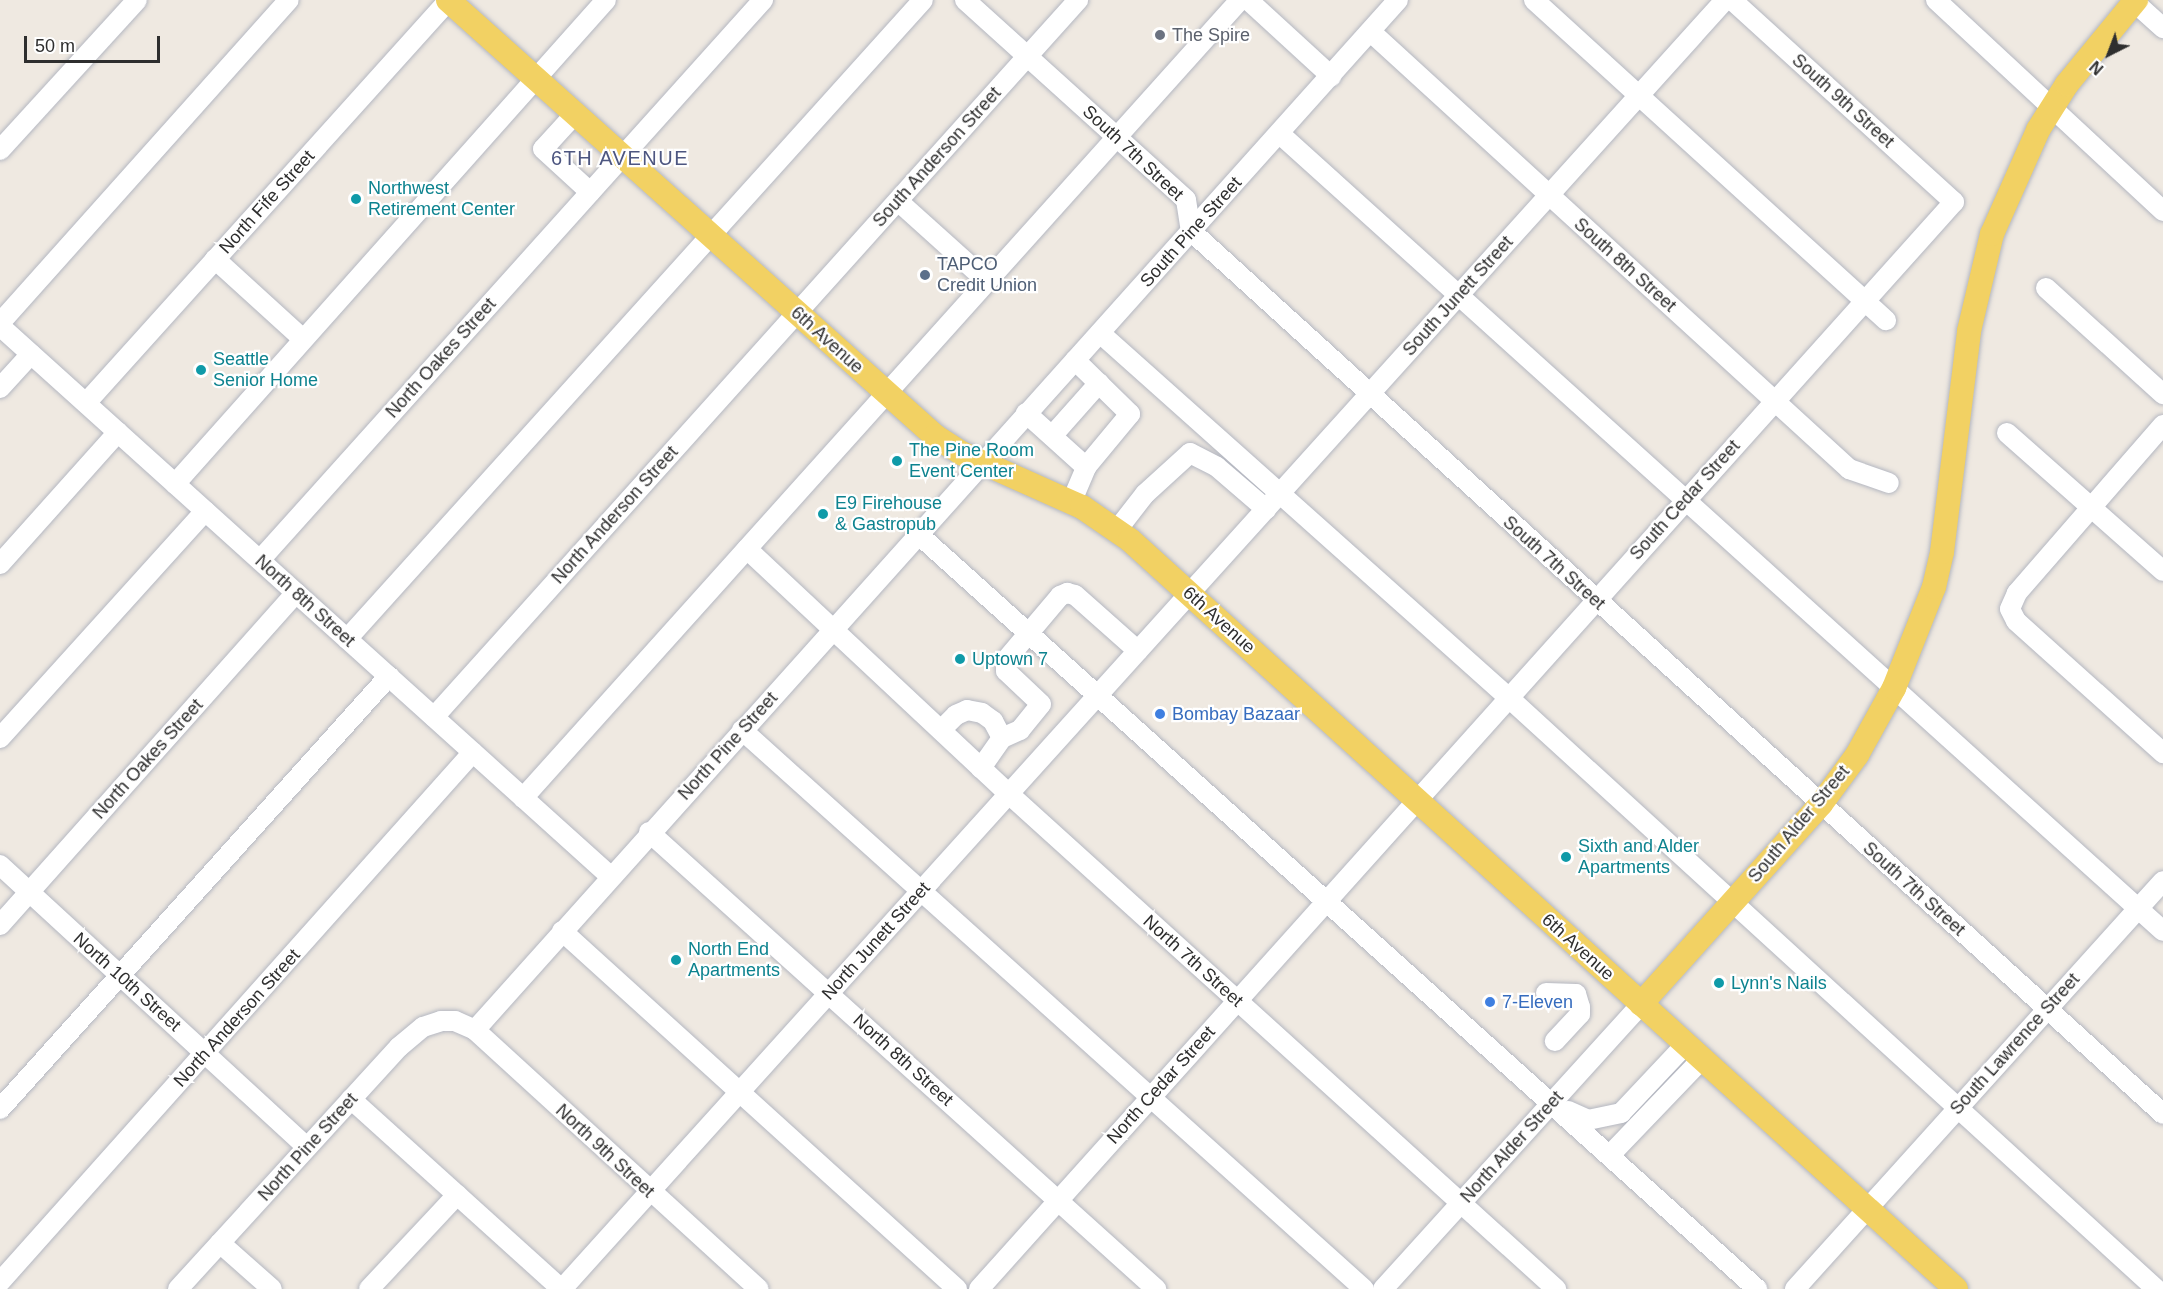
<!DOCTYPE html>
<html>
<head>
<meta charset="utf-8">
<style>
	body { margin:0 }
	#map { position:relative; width:2163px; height:1289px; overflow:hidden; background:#efe9e1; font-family:Helvetica,sans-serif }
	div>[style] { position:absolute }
	.roads { filter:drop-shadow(0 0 2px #b4b7c1) drop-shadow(0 0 2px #b4b7c1) }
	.minor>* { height:20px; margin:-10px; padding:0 10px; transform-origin:10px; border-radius:10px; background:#fff }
	.major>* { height:24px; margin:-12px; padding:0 12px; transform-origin:12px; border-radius:12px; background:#f2d163 }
	.dots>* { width:16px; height:16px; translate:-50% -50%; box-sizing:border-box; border:3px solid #fff; border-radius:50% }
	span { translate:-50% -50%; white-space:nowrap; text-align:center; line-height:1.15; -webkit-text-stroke:4.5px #fff; paint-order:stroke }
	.worship-label { font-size:18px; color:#5b616d }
	.left { translate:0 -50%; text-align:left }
	.street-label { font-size:18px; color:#2e2e2e }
	.culture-label { font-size:18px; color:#0d838f }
	.service-label { font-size:18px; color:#4e5e75 }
	.shop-label { font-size:18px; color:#366cbe }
	.neighbourhood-label { font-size:20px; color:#4d5680; letter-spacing:1.5px }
	.north { position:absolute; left:2079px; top:24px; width:60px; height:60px; -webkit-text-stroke:4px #fff; paint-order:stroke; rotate:222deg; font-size:16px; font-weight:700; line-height:24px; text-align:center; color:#2e2e2e }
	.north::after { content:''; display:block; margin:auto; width:21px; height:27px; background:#2e2e2e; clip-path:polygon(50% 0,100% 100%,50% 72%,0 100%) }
	.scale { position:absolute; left:24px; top:36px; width:136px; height:27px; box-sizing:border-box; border:3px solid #2e2e2e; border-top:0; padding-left:8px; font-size:18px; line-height:21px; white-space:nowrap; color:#2e2e2e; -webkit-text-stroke:4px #fff; paint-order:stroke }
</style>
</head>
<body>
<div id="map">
	<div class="roads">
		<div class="minor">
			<i style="left:965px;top:0;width:298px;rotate:42.1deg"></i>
			<i style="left:1186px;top:200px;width:31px;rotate:81deg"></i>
			<i style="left:1191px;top:231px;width:1313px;rotate:42.25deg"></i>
			<i style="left:1248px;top:0;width:113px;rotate:42.5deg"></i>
			<i style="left:1534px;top:0;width:476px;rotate:42.3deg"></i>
			<i style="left:1936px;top:0;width:310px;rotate:42.9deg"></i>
			<i style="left:2132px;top:0;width:42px;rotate:42.1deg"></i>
			<i style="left:1371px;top:32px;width:648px;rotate:42.43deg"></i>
			<i style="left:1849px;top:469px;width:42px;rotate:19.3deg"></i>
			<i style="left:575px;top:114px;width:47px;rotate:132.4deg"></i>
			<i style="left:543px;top:149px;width:64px;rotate:42.5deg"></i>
			<i style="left:1280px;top:134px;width:1189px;rotate:42.07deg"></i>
			<i style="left:0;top:150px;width:203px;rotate:-47.6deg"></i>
			<i style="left:898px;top:201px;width:120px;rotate:42deg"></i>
			<i style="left:215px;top:259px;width:119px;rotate:42.3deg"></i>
			<i style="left:2046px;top:288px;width:158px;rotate:42.2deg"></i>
			<i style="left:0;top:323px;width:433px;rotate:-48.2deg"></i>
			<i style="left:0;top:326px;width:821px;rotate:42.04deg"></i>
			<i style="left:1100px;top:333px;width:547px;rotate:41.74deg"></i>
			<i style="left:1508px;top:697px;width:878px;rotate:42.41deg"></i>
			<i style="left:0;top:388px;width:46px;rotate:-47.6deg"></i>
			<i style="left:86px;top:403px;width:542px;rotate:-47.99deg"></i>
			<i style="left:1026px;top:413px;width:81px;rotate:42deg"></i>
			<i style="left:2163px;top:425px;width:223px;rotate:131deg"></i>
			<i style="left:2017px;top:593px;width:17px;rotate:114deg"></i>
			<i style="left:2010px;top:609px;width:13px;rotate:63deg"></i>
			<i style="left:2016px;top:621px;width:198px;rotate:41.9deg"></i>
			<i style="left:2007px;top:433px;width:208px;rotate:41.5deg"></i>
			<i style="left:1052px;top:436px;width:71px;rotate:-48.4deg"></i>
			<i style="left:175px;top:484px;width:648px;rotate:-48.32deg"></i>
			<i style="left:1071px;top:503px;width:39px;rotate:-67deg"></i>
			<i style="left:1086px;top:467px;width:69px;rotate:-50.3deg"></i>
			<i style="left:1130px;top:414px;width:77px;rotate:-135.5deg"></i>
			<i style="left:1117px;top:530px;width:46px;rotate:-52.1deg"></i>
			<i style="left:1145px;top:494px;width:61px;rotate:-42.3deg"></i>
			<i style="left:1190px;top:453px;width:30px;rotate:27deg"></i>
			<i style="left:1217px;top:467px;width:65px;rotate:40.6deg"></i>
			<i style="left:918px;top:534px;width:1129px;rotate:41.98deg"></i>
			<i style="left:747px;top:549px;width:359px;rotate:43.1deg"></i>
			<i style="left:1009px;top:794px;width:738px;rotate:42.14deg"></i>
			<i style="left:260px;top:560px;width:753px;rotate:-48.07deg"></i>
			<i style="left:0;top:564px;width:177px;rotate:-48.2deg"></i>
			<i style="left:347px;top:639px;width:860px;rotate:-47.97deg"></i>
			<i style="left:434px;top:717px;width:964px;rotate:-48.07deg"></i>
			<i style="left:742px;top:730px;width:836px;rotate:41.95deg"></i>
			<i style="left:941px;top:730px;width:21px;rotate:-45deg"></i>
			<i style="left:956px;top:715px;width:12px;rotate:-24deg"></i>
			<i style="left:967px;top:710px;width:15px;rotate:11deg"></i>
			<i style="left:982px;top:713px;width:14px;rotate:36deg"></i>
			<i style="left:993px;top:721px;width:19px;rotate:62deg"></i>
			<i style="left:1002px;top:738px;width:37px;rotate:125deg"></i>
			<i style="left:0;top:738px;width:306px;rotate:-47.9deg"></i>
			<i style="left:1002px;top:738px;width:20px;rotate:-24deg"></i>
			<i style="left:1020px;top:730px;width:33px;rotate:-51deg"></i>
			<i style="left:1041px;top:704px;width:48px;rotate:-136.7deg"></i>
			<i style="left:1006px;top:671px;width:11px;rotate:-90deg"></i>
			<i style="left:1006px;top:660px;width:84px;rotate:-49.8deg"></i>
			<i style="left:1060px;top:596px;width:8px;rotate:-23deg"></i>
			<i style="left:1067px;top:593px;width:8px;rotate:14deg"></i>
			<i style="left:1075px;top:595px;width:84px;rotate:41.6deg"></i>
			<i style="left:523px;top:798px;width:1073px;rotate:-48.06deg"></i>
			<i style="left:649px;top:832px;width:683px;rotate:42.03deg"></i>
			<i style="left:0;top:865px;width:417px;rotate:42.6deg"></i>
			<i style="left:0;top:925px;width:445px;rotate:-48.3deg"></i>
			<i style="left:562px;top:931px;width:533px;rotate:42.19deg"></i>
			<i style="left:1546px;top:993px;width:30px;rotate:2deg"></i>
			<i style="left:1576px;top:994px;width:14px;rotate:73deg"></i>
			<i style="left:1580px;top:1007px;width:7px;rotate:90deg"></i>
			<i style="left:1580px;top:1014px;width:37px;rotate:133deg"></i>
			<i style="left:475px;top:1030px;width:1383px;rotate:-48.14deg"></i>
			<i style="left:351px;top:1099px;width:283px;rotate:42.1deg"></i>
			<i style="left:0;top:1109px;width:582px;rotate:-48.06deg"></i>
			<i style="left:1568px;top:1111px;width:22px;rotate:24deg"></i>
			<i style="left:1588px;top:1120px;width:34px;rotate:-12deg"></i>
			<i style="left:1621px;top:1113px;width:95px;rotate:-46.7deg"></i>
			<i style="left:1610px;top:1155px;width:133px;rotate:-46.2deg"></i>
			<i style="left:220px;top:1243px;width:69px;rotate:41.5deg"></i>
			<i style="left:0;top:1282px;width:710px;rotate:-48.25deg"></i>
			<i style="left:178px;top:1289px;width:328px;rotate:-47.6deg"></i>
			<i style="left:399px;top:1047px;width:31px;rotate:-40deg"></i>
			<i style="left:423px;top:1027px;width:19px;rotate:-18deg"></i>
			<i style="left:441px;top:1021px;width:14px"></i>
			<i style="left:455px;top:1021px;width:22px;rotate:24deg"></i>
			<i style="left:475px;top:1030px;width:384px;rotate:42.4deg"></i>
			<i style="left:369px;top:1289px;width:129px;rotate:-46.9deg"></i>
			<i style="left:562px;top:1289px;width:1736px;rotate:-47.94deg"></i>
			<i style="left:979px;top:1289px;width:1460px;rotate:-48.11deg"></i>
			<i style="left:1954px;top:202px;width:300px;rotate:-137.7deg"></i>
			<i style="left:1383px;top:1289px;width:384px;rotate:-47.8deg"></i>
			<i style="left:1795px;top:1289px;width:549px;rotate:-47.95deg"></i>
		</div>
		<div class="major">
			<i style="left:448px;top:0;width:654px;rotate:41.84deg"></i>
			<i style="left:935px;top:436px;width:31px;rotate:33deg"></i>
			<i style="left:961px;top:453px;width:133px;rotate:24.1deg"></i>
			<i style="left:1082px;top:507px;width:58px;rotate:34.5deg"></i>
			<i style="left:1130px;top:540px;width:1115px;rotate:42.2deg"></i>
			<i style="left:1641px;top:1004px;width:269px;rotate:-48deg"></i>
			<i style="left:1821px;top:804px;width:61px;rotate:-53.7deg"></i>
			<i style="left:1857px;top:755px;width:77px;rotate:-61.1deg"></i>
			<i style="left:1894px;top:688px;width:109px;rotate:-68.4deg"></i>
			<i style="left:1934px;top:587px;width:36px;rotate:-77deg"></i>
			<i style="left:1942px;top:552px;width:223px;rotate:-83deg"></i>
			<i style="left:1969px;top:331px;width:100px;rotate:-76.7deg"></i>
			<i style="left:1992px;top:234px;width:114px;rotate:-66.1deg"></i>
			<i style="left:2038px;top:130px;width:54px;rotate:-57.8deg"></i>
			<i style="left:2067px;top:84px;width:109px;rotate:-50.6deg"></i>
		</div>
	</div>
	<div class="dots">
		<i style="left:1160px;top:35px;background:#6b7280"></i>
		<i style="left:356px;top:199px;background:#0f9aa8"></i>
		<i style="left:925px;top:275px;background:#5c6f8a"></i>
		<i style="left:201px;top:370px;background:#0f9aa8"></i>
		<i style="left:897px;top:461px;background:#0f9aa8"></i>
		<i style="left:823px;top:514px;background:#0f9aa8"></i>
		<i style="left:960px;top:659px;background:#0f9aa8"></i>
		<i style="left:1160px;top:714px;background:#3f7fe0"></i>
		<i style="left:1566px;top:857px;background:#0f9aa8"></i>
		<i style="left:676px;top:960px;background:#0f9aa8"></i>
		<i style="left:1719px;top:983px;background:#0f9aa8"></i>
		<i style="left:1490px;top:1002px;background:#3f7fe0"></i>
	</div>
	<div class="worship-label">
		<span class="left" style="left:1172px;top:35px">The Spire</span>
	</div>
	<div class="street-label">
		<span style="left:1843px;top:101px;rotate:42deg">South 9th Street</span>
		<span style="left:1133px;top:153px;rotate:43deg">South 7th Street</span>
		<span style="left:937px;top:157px;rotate:-48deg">South Anderson Street</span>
		<span style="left:267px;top:202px;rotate:-48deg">North Fife Street</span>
		<span style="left:1191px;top:232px;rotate:-48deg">South Pine Street</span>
		<span style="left:1625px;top:265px;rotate:42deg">South 8th Street</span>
		<span style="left:1458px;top:296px;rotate:-48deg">South Junett Street</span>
		<span style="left:827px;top:340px;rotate:42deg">6th Avenue</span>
		<span style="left:441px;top:358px;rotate:-48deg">North Oakes Street</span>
		<span style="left:1685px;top:500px;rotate:-48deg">South Cedar Street</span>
		<span style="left:615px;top:515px;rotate:-48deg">North Anderson Street</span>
		<span style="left:1554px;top:563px;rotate:42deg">South 7th Street</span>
		<span style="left:305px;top:601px;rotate:42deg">North 8th Street</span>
		<span style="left:1219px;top:620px;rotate:42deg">6th Avenue</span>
		<span style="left:728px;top:746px;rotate:-48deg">North Pine Street</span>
		<span style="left:148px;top:759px;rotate:-48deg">North Oakes Street</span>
		<span style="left:1799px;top:824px;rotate:-50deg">South Alder Street</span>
		<span style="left:1914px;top:889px;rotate:42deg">South 7th Street</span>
		<span style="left:876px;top:941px;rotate:-48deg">North Junett Street</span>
		<span style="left:1578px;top:947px;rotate:42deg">6th Avenue</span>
		<span style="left:1193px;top:961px;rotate:42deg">North 7th Street</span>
		<span style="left:127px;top:982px;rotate:42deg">North 10th Street</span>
		<span style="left:237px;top:1018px;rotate:-48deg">North Anderson Street</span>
		<span style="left:2015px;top:1044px;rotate:-48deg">South Lawrence Street</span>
		<span style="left:903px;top:1060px;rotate:42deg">North 8th Street</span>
		<span style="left:1161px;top:1085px;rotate:-48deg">North Cedar Street</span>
		<span style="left:308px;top:1147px;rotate:-48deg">North Pine Street</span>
		<span style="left:1512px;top:1147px;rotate:-48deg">North Alder Street</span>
		<span style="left:605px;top:1151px;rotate:43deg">North 9th Street</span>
	</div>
	<div class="culture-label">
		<span class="left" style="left:368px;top:199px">Northwest<br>Retirement Center</span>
		<span class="left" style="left:213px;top:370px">Seattle<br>Senior Home</span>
		<span class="left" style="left:909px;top:461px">The Pine Room<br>Event Center</span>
		<span class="left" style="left:835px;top:514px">E9 Firehouse<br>&amp; Gastropub</span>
		<span class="left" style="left:972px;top:659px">Uptown 7</span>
		<span class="left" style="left:1578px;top:857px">Sixth and Alder<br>Apartments</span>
		<span class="left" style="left:688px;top:960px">North End<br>Apartments</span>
		<span class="left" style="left:1731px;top:983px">Lynn's Nails</span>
	</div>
	<div class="service-label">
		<span class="left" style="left:937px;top:275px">TAPCO<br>Credit Union</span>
	</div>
	<div class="shop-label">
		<span class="left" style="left:1172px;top:714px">Bombay Bazaar</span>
		<span class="left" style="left:1502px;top:1002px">7-Eleven</span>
	</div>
	<div class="neighbourhood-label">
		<span style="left:620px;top:158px">6TH AVENUE</span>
	</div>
	<div class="north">N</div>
	<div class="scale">50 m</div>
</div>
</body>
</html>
